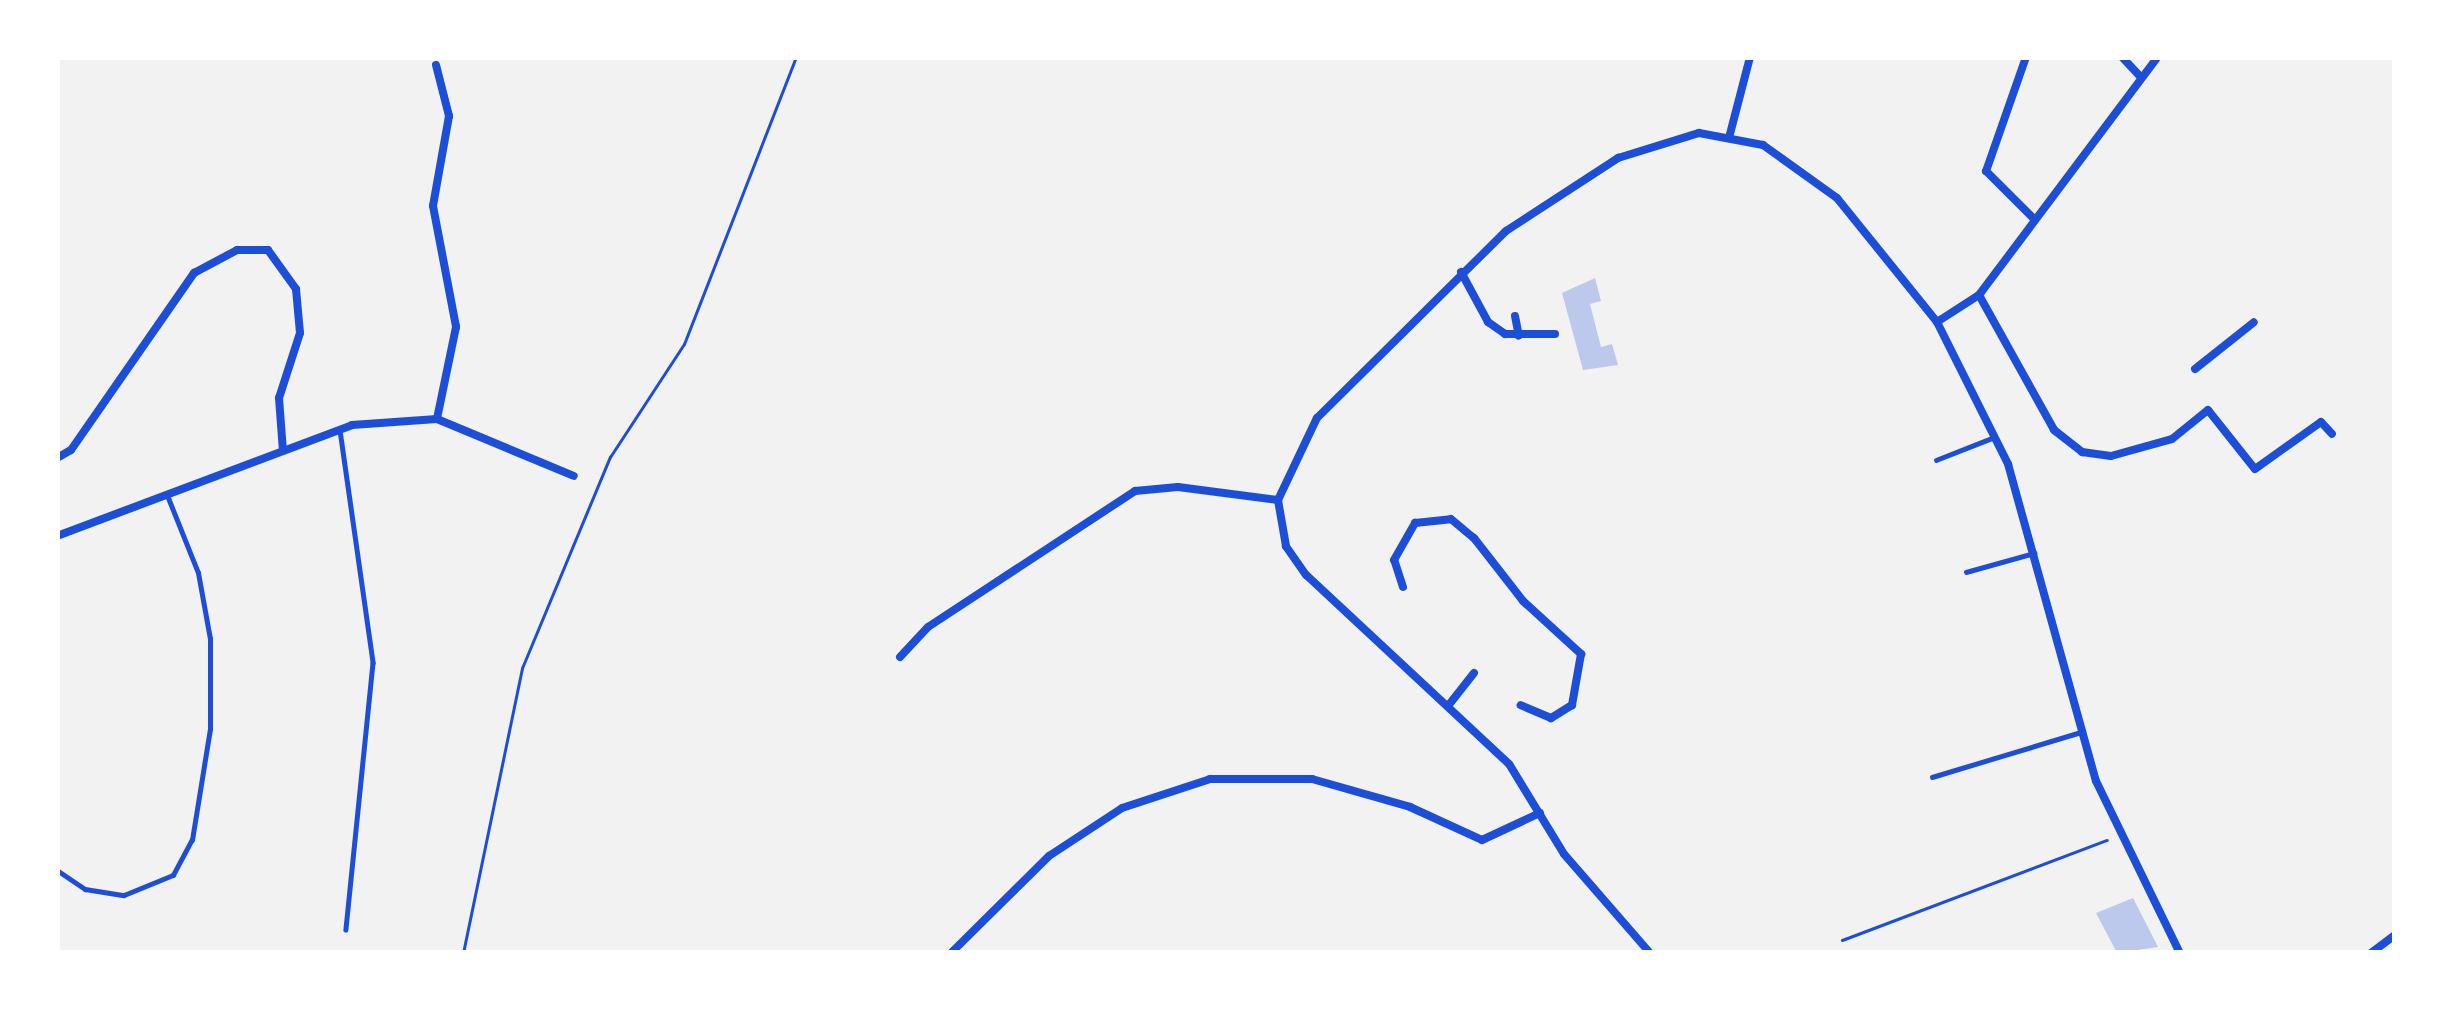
<!DOCTYPE html>
<html>
<head>
<meta charset="utf-8">
<style>
	body { margin:0 }
	#map { position:relative; width:2452px; height:1010px; overflow:hidden; background:#f2f2f2; font-family:"Times New Roman",serif }
	div>[style] { position:absolute }
	.building>* { inset:0; background:#bdc9ec }
	.path>* { height:3px; margin:-1.5px; padding:0 1.5px; transform-origin:1.5px; border-radius:1.5px; background:#1d4ed8 }
	.service>* { height:4.5px; margin:-2.25px; padding:0 2.25px; transform-origin:2.25px; border-radius:2.25px; background:#1d4ed8 }
	.minor>* { height:8px; margin:-4px; padding:0 4px; transform-origin:4px; border-radius:4px; background:#1d4ed8 }
	span { translate:-50% -50%; white-space:nowrap; text-align:center; line-height:1.15; -webkit-text-stroke:9px #fff; paint-order:stroke }
	.frame { position:absolute; inset:0; border:60px solid #fff; pointer-events:none }
</style>
</head>
<body>
<div id="map">
	<div class="building">
		<i style="clip-path:polygon(1595px 278px,1601px 301px,1590px 304px,1601px 347px,1612px 344px,1618px 365px,1583px 370px,1562px 293px)"></i>
		<i style="clip-path:polygon(2133px 898px,2158px 947px,2117px 953px,2096px 913px)"></i>
	</div>
	<div class="path">
		<i style="left:1842px;top:940px;width:283px;rotate:-20.7deg"></i>
		<i style="left:463px;top:953px;width:291px;rotate:-78.3deg"></i>
		<i style="left:522px;top:668px;width:229px;rotate:-67.4deg"></i>
		<i style="left:610px;top:457px;width:135px;rotate:-56.8deg"></i>
		<i style="left:684px;top:344px;width:308px;rotate:-68.7deg"></i>
	</div>
	<div class="service">
		<i style="left:340px;top:430px;width:235px;rotate:81.9deg"></i>
		<i style="left:373px;top:663px;width:268px;rotate:95.8deg"></i>
		<i style="left:1936px;top:460px;width:60px;rotate:-21.4deg"></i>
		<i style="left:1966px;top:572px;width:71px;rotate:-15.6deg"></i>
		<i style="left:1932px;top:777px;width:156px;rotate:-16.8deg"></i>
		<i style="left:57px;top:870px;width:34px;rotate:34deg"></i>
		<i style="left:85px;top:889px;width:39px;rotate:9deg"></i>
		<i style="left:124px;top:895px;width:53px;rotate:-22.2deg"></i>
		<i style="left:173px;top:875px;width:40px;rotate:-62deg"></i>
		<i style="left:192px;top:840px;width:112px;rotate:-80.8deg"></i>
		<i style="left:210px;top:729px;width:90px;rotate:-90deg"></i>
		<i style="left:210px;top:639px;width:67px;rotate:-100.3deg"></i>
		<i style="left:198px;top:573px;width:81px;rotate:-111.8deg"></i>
	</div>
	<div class="minor">
		<i style="left:2026px;top:57px;width:121px;rotate:109.3deg"></i>
		<i style="left:1986px;top:171px;width:69px;rotate:45deg"></i>
		<i style="left:2122px;top:57px;width:26px;rotate:47deg"></i>
		<i style="left:436px;top:65px;width:53px;rotate:75.7deg"></i>
		<i style="left:449px;top:116px;width:91px;rotate:100.1deg"></i>
		<i style="left:433px;top:206px;width:123px;rotate:79.2deg"></i>
		<i style="left:456px;top:327px;width:94px;rotate:101.7deg"></i>
		<i style="left:1730px;top:134px;width:80px;rotate:-75.4deg"></i>
		<i style="left:1461px;top:272px;width:57px;rotate:61.6deg"></i>
		<i style="left:1488px;top:322px;width:21px;rotate:35deg"></i>
		<i style="left:1505px;top:334px;width:50px"></i>
		<i style="left:1979px;top:295px;width:154px;rotate:60.9deg"></i>
		<i style="left:2054px;top:430px;width:36px;rotate:38deg"></i>
		<i style="left:2082px;top:452px;width:29px;rotate:8deg"></i>
		<i style="left:2111px;top:456px;width:63px;rotate:-15.6deg"></i>
		<i style="left:2172px;top:439px;width:46px;rotate:-38.9deg"></i>
		<i style="left:2208px;top:410px;width:75px;rotate:51.5deg"></i>
		<i style="left:2255px;top:469px;width:81px;rotate:-35.5deg"></i>
		<i style="left:2321px;top:422px;width:16px;rotate:47deg"></i>
		<i style="left:1515px;top:316px;width:20px;rotate:79deg"></i>
		<i style="left:1937px;top:322px;width:50px;rotate:-32.7deg"></i>
		<i style="left:1979px;top:295px;width:298px;rotate:-53.1deg"></i>
		<i style="left:2195px;top:369px;width:75px;rotate:-38.5deg"></i>
		<i style="left:57px;top:458px;width:16px;rotate:-30deg"></i>
		<i style="left:71px;top:450px;width:216px;rotate:-55.2deg"></i>
		<i style="left:194px;top:273px;width:49px;rotate:-28.1deg"></i>
		<i style="left:237px;top:250px;width:31px"></i>
		<i style="left:268px;top:250px;width:48px;rotate:54.3deg"></i>
		<i style="left:296px;top:289px;width:44px;rotate:84.8deg"></i>
		<i style="left:300px;top:333px;width:68px;rotate:107.9deg"></i>
		<i style="left:279px;top:398px;width:53px;rotate:85.7deg"></i>
		<i style="left:57px;top:536px;width:315px;rotate:-20.6deg"></i>
		<i style="left:352px;top:425px;width:85px;rotate:-4deg"></i>
		<i style="left:437px;top:419px;width:148px;rotate:22.6deg"></i>
		<i style="left:1403px;top:587px;width:28px;rotate:-108deg"></i>
		<i style="left:1394px;top:560px;width:43px;rotate:-60.4deg"></i>
		<i style="left:1415px;top:523px;width:36px;rotate:-6deg"></i>
		<i style="left:1451px;top:519px;width:30px;rotate:40deg"></i>
		<i style="left:1474px;top:538px;width:80px;rotate:52.1deg"></i>
		<i style="left:1523px;top:601px;width:79px;rotate:42.4deg"></i>
		<i style="left:1581px;top:654px;width:52px;rotate:100deg"></i>
		<i style="left:1572px;top:705px;width:25px;rotate:148deg"></i>
		<i style="left:1551px;top:718px;width:33px;rotate:-157deg"></i>
		<i style="left:900px;top:657px;width:41px;rotate:-47deg"></i>
		<i style="left:928px;top:627px;width:248px;rotate:-33.3deg"></i>
		<i style="left:1135px;top:491px;width:43px;rotate:-5.3deg"></i>
		<i style="left:1178px;top:487px;width:101px;rotate:7.4deg"></i>
		<i style="left:1448px;top:706px;width:42px;rotate:-51.8deg"></i>
		<i style="left:951px;top:953px;width:138px;rotate:-44.7deg"></i>
		<i style="left:1049px;top:856px;width:87px;rotate:-33.3deg"></i>
		<i style="left:1122px;top:808px;width:93px;rotate:-18.2deg"></i>
		<i style="left:1210px;top:779px;width:102px"></i>
		<i style="left:1312px;top:779px;width:102px;rotate:15.9deg"></i>
		<i style="left:1410px;top:807px;width:79px;rotate:24.6deg"></i>
		<i style="left:1482px;top:840px;width:64px;rotate:-25deg"></i>
		<i style="left:1650px;top:953px;width:131px;rotate:-131deg"></i>
		<i style="left:1564px;top:854px;width:105px;rotate:-121.4deg"></i>
		<i style="left:1509px;top:764px;width:277px;rotate:-137deg"></i>
		<i style="left:1306px;top:575px;width:35px;rotate:-125deg"></i>
		<i style="left:1286px;top:546px;width:47px;rotate:-99.9deg"></i>
		<i style="left:1278px;top:500px;width:91px;rotate:-64.6deg"></i>
		<i style="left:1317px;top:418px;width:266px;rotate:-44.7deg"></i>
		<i style="left:1506px;top:231px;width:134px;rotate:-33.1deg"></i>
		<i style="left:1618px;top:158px;width:85px;rotate:-17.2deg"></i>
		<i style="left:1699px;top:133px;width:65px;rotate:10.6deg"></i>
		<i style="left:1763px;top:145px;width:91px;rotate:35.6deg"></i>
		<i style="left:1837px;top:198px;width:159px;rotate:51.1deg"></i>
		<i style="left:1937px;top:322px;width:159px;rotate:63.4deg"></i>
		<i style="left:2008px;top:464px;width:329px;rotate:74.5deg"></i>
		<i style="left:2096px;top:781px;width:191px;rotate:64deg"></i>
		<i style="left:2371px;top:953px;width:30px;rotate:-37deg"></i>
	</div>
	<div class="frame"></div>
</div>
</body>
</html>
